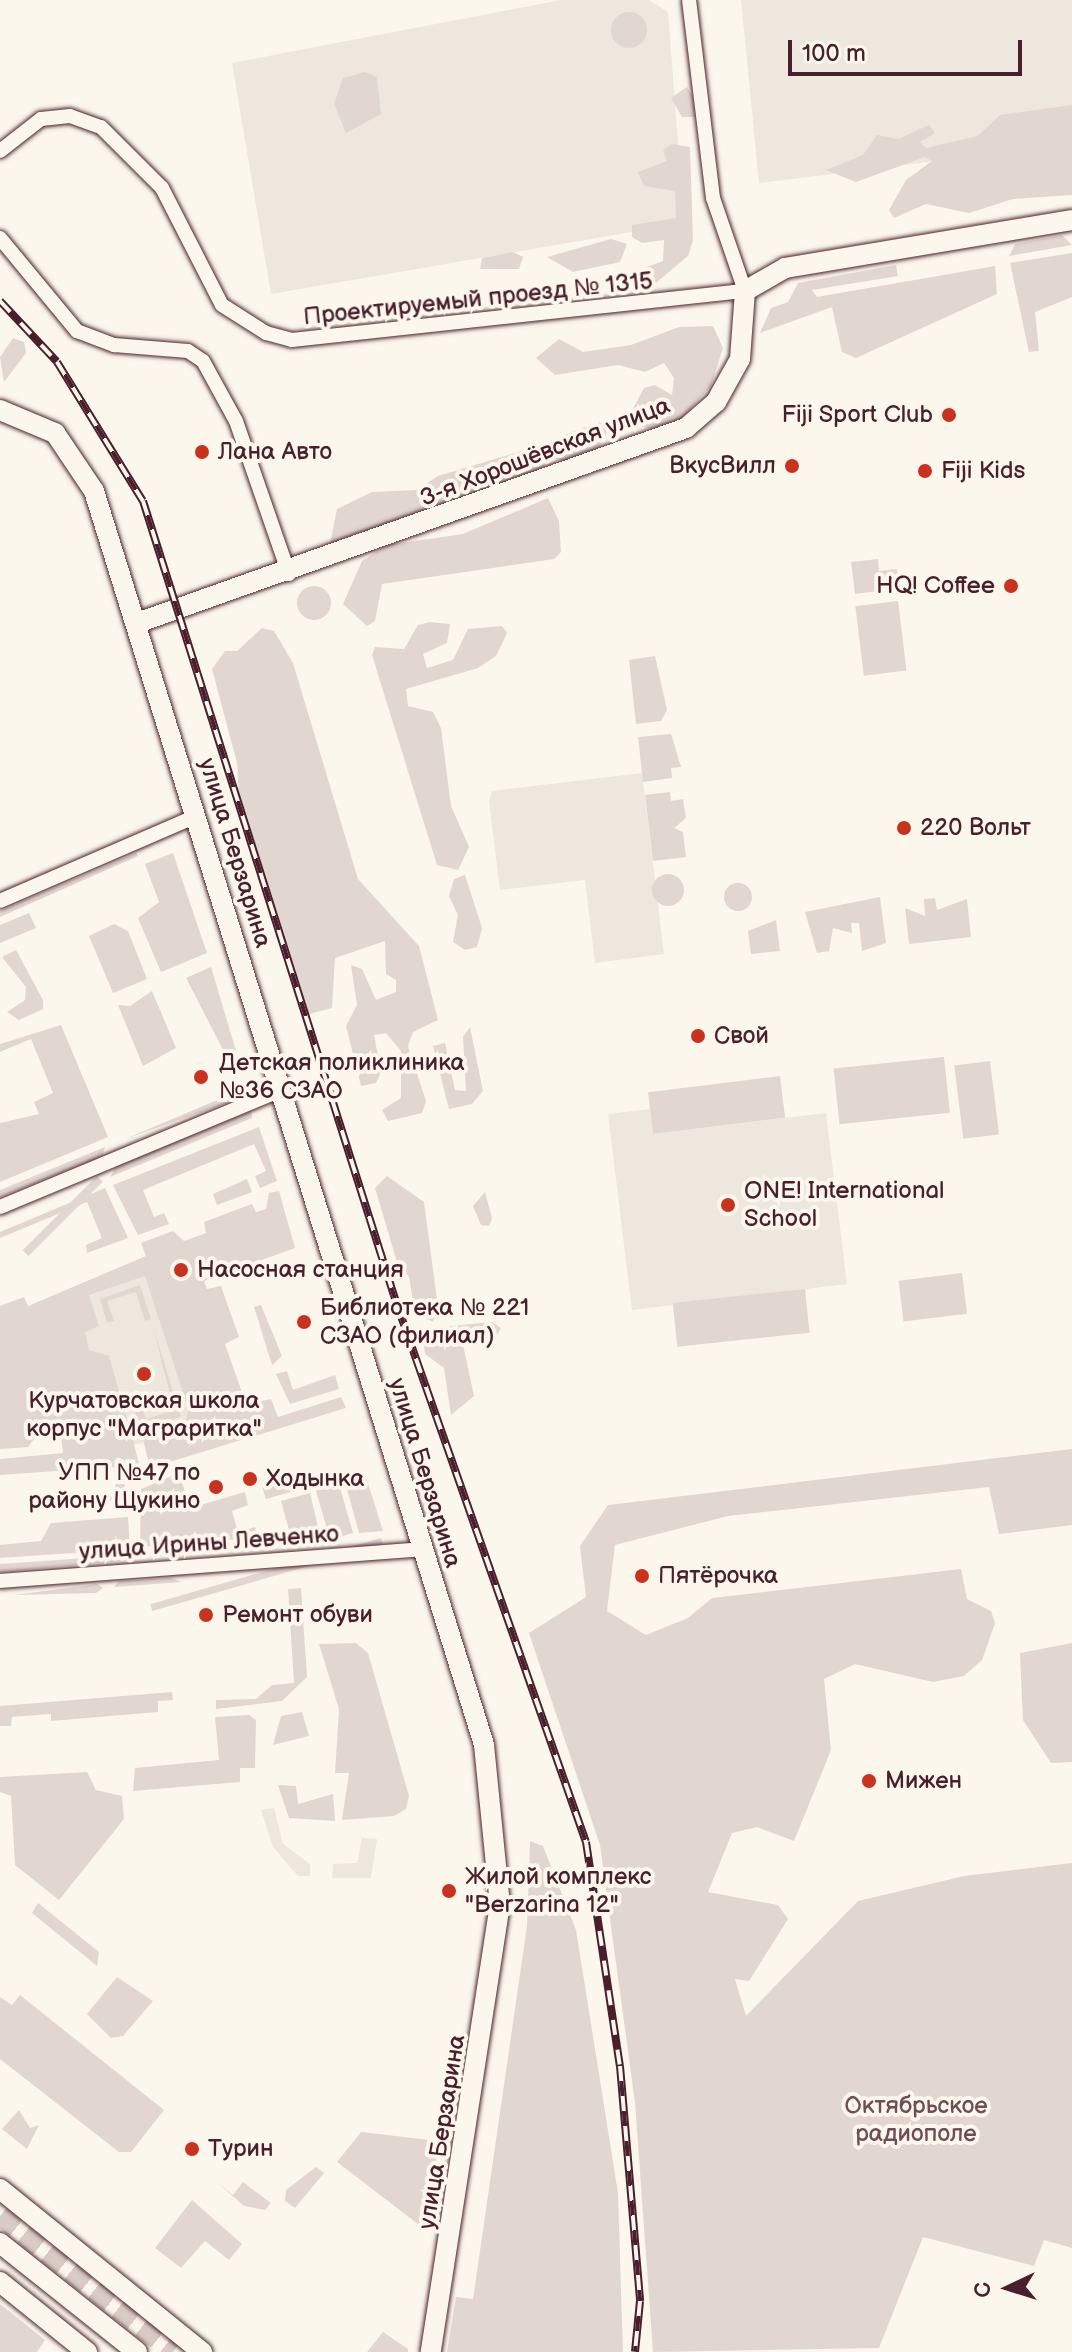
<!DOCTYPE html>
<html>
<head>
<meta charset="utf-8">
<style>
	body { margin:0 }
	#map { position:relative; width:1072px; height:2352px; overflow:hidden; background:#fbf7ec; font-family:"Balsamiq Sans",sans-serif }
	div>[style] { position:absolute }
	.built>* { inset:0; background:#eee7de }
	.green>* { inset:0; background:#e2d7d0; transform-origin:0 0 }
	.round { border-radius:50% }
	.secondary-tunnel>* { height:20px; margin-top:-10px; transform-origin:0; background:repeating-linear-gradient(90deg,#d8ccc5 0 20px,transparent 0 30px) }
	.roads { filter:drop-shadow(0 0 2px #4a1f2b) drop-shadow(0 0 2px #4a1f2b) }
	.street>* { height:14px; margin:-7px; padding:0 7px; transform-origin:7px; border-radius:7px; background:#fbf7ec }
	.secondary>* { height:20px; margin:-10px; padding:0 10px; transform-origin:10px; border-radius:10px; background:#fbf7ec }
	.rail>* { height:8px; margin-top:-4px; transform-origin:0; background:repeating-linear-gradient(90deg,#fbf7ec 0 15px,#4a1f2b 0 30px); box-sizing:border-box; border-block:2px solid #4a1f2b }
	.dots>* { width:22px; height:22px; translate:-50% -50%; box-sizing:border-box; border:4px solid #fbf7ec; border-radius:50% }
	span { translate:-50% -50%; white-space:nowrap; text-align:center; line-height:1.15; -webkit-text-stroke:8px #fbf7ec; paint-order:stroke }
	.street-label { font-size:24px; color:#4a1f2b }
	.poi-label { font-size:24px; color:#4a1f2b }
	.right { translate:-100% -50%; text-align:right }
	.left { translate:0 -50%; text-align:left }
	.park-label { font-size:24px; color:#704d54 }
	.north { position:absolute; left:968px; top:2248px; width:80px; height:80px; -webkit-text-stroke:6px #fbf7ec; paint-order:stroke; rotate:266deg; font-size:22px; font-weight:700; line-height:32px; text-align:center; color:#4a1f2b }
	.north::after { content:''; display:block; margin:auto; width:28px; height:36px; background:#4a1f2b; clip-path:polygon(50% 0,100% 100%,50% 72%,0 100%) }
	.scale { position:absolute; left:788px; top:40px; width:234px; height:36px; box-sizing:border-box; border:4px solid #4a1f2b; border-top:0; padding-left:10px; font-size:24px; line-height:28px; white-space:nowrap; color:#4a1f2b; -webkit-text-stroke:6px #fbf7ec; paint-order:stroke }
</style>
</head>
<body>
<div id="map">
	<div class="built">
		<i style="clip-path:polygon(561px 0,649px 0,668px 12px,684px 223px,271px 294px,232px 63px)"></i>
		<i style="clip-path:polygon(741px 0,1072px 0,1072px 144px,759px 183px)"></i>
		<i style="clip-path:polygon(642px 773px,664px 954px,595px 963px,585px 880px,500px 890px,489px 801px,492px 791px)"></i>
		<i style="clip-path:polygon(650px 1109px,654px 1134px,826px 1113px,847px 1284px,632px 1310px,608px 1114px)"></i>
		<i style="clip-path:polygon(170px 1261px,246px 1404px,139px 1444px,77px 1449px,31px 1310px)"></i>
		<i style="clip-path:polygon(274px 1808px,283px 1844px,310px 1864px,310px 1876px,298px 1876px,273px 1847px,261px 1810px)"></i>
		<i style="clip-path:polygon(362px 1838px,377px 1839px,371px 1878px,332px 1878px,333px 1864px,357px 1863px)"></i>
	</div>
	<div class="green">
		<i class="round" style="left:611px;top:12px;width:36px;height:36px"></i>
		<i style="clip-path:polygon(365px 72px,377px 77px,381px 114px,346px 133px,334px 104px,343px 78px)"></i>
		<i style="clip-path:polygon(687px 87px,693px 97px,695px 117px,682px 117px,671px 98px)"></i>
		<i style="clip-path:polygon(1072px 105px,1072px 195px,1013px 199px,969px 213px,926px 204px,894px 218px,889px 210px,906px 180px,932px 161px,925px 157px,856px 182px,826px 170px,863px 155px,877px 135px,898px 139px,929px 125px,935px 133px,920px 142px,926px 148px,978px 136px,1000px 115px)"></i>
		<i style="clip-path:polygon(672px 144px,690px 147px,693px 240px,688px 256px,651px 287px,639px 270px,663px 261px,664px 240px,642px 243px,632px 237px,632px 225px,676px 218px,675px 191px,644px 186px,638px 172px,667px 161px,663px 150px)"></i>
		<i style="clip-path:polygon(1062px 235px,1072px 245px,1009px 256px,1015px 244px)"></i>
		<i style="clip-path:polygon(611px 239px,627px 244px,620px 262px,573px 272px,547px 257px)"></i>
		<i style="clip-path:polygon(513px 252px,523px 257px,519px 269px,480px 269px,482px 258px)"></i>
		<i style="clip-path:polygon(1072px 253px,1072px 297px,1035px 312px,1039px 351px,1029px 352px,1010px 263px)"></i>
		<i style="clip-path:polygon(896px 265px,898px 276px,812px 290px,817px 297px,995px 266px,997px 294px,856px 358px,842px 352px,832px 307px,760px 333px,771px 308px,788px 302px,798px 283px)"></i>
		<i style="clip-path:polygon(713px 326px,723px 348px,711px 386px,681px 419px,656px 430px,636px 425px,629px 416px,644px 388px,655px 385px,672px 395px,674px 378px,664px 363px,645px 372px,618px 365px,555px 375px,536px 358px,559px 339px,583px 352px,631px 345px,679px 327px)"></i>
		<i style="clip-path:polygon(13px 338px,24px 342px,26px 353px,4px 382px,0 357px)"></i>
		<i style="clip-path:polygon(600px 422px,607px 432px,598px 449px,568px 462px,549px 457px,561px 436px)"></i>
		<i style="clip-path:polygon(535px 447px,545px 466px,537px 472px,330px 544px,337px 509px,372px 492px,416px 490px,438px 476px)"></i>
		<i style="clip-path:polygon(548px 498px,559px 521px,561px 552px,554px 559px,382px 584px,375px 621px,367px 626px,343px 604px,362px 561px,387px 545px,463px 534px)"></i>
		<i style="clip-path:polygon(878px 559px,879px 571px,897px 569px,898px 576px,878px 579px,879px 591px,855px 594px,851px 562px)"></i>
		<i class="round" style="left:297px;top:586px;width:34px;height:34px"></i>
		<i style="left:898px;top:601px;width:70px;height:43px;rotate:83deg"></i>
		<i style="clip-path:polygon(430px 622px,450px 624px,447px 643px,423px 654px,427px 668px,453px 660px,468px 629px,502px 626px,507px 633px,496px 656px,478px 668px,406px 689px,408px 706px,433px 712px,441px 728px,451px 806px,469px 847px,458px 870px,437px 865px,372px 655px,375px 647px,404px 649px,418px 625px)"></i>
		<i style="clip-path:polygon(262px 628px,274px 631px,293px 663px,358px 879px,419px 946px,438px 1020px,413px 1032px,408px 1046px,426px 1101px,422px 1113px,388px 1121px,382px 1110px,401px 1098px,401px 1051px,386px 1033px,374px 1035px,381px 1072px,376px 1083px,361px 1086px,346px 1026px,357px 1005px,351px 965px,362px 969px,376px 1000px,396px 992px,396px 980px,386px 974px,385px 941px,335px 958px,332px 1008px,309px 1014px,239px 797px,237px 763px,212px 669px,225px 651px,237px 651px)"></i>
		<i style="clip-path:polygon(655px 656px,667px 710px,661px 721px,636px 724px,629px 660px)"></i>
		<i style="clip-path:polygon(671px 734px,681px 767px,671px 768px,672px 778px,643px 782px,638px 737px)"></i>
		<i style="clip-path:polygon(670px 792px,671px 801px,683px 799px,686px 818px,674px 828px,683px 832px,686px 857px,653px 861px,645px 795px)"></i>
		<i style="clip-path:polygon(136px 853px,138px 856px,0 917px,0 911px)"></i>
		<i style="clip-path:polygon(173px 853px,207px 953px,161px 972px,138px 918px,159px 902px,145px 864px)"></i>
		<i class="round" style="left:652px;top:874px;width:32px;height:32px"></i>
		<i style="clip-path:polygon(465px 875px,482px 928px,477px 947px,465px 950px,453px 942px,458px 915px,449px 896px,454px 879px)"></i>
		<i class="round" style="left:724px;top:883px;width:28px;height:28px"></i>
		<i style="clip-path:polygon(880px 897px,886px 943px,862px 951px,859px 923px,851px 923px,852px 933px,833px 928px,829px 951px,817px 953px,805px 912px)"></i>
		<i style="clip-path:polygon(935px 898px,937px 910px,967px 899px,971px 937px,909px 944px,905px 908px,925px 916px,924px 899px)"></i>
		<i style="clip-path:polygon(29px 913px,36px 928px,0 943px,0 925px)"></i>
		<i style="clip-path:polygon(776px 920px,780px 951px,751px 954px,748px 931px)"></i>
		<i style="clip-path:polygon(114px 924px,128px 931px,147px 979px,113px 993px,89px 936px)"></i>
		<i style="clip-path:polygon(16px 950px,43px 1000px,43px 1009px,19px 1020px,7px 1012px,25px 1000px,26px 987px,2px 957px)"></i>
		<i style="clip-path:polygon(211px 967px,242px 1071px,235px 1073px,186px 978px)"></i>
		<i style="clip-path:polygon(152px 991px,176px 1048px,143px 1066px,118px 1005px,130px 1006px)"></i>
		<i style="clip-path:polygon(61px 1025px,108px 1137px,0 1182px,0 1123px,39px 1114px,34px 1102px,53px 1093px,31px 1039px,0 1052px,0 1044px)"></i>
		<i style="clip-path:polygon(470px 1027px,483px 1091px,472px 1104px,449px 1109px,433px 1046px,445px 1043px,455px 1090px,466px 1091px,463px 1037px)"></i>
		<i style="left:944px;top:1057px;width:56px;height:111px;rotate:84deg"></i>
		<i style="left:990px;top:1061px;width:74px;height:36px;rotate:83deg"></i>
		<i style="left:780px;top:1076px;width:42px;height:133px;rotate:83deg"></i>
		<i style="clip-path:polygon(222px 1098px,227px 1103px,125px 1139px)"></i>
		<i style="clip-path:polygon(251px 1111px,252px 1118px,110px 1177px,116px 1166px)"></i>
		<i style="clip-path:polygon(259px 1127px,277px 1181px,260px 1188px,255px 1176px,266px 1171px,254px 1144px,143px 1190px,154px 1217px,164px 1213px,169px 1224px,138px 1235px,113px 1185px)"></i>
		<i style="clip-path:polygon(105px 1147px,102px 1157px,0 1197px,0 1190px)"></i>
		<i style="left:97px;top:1176px;width:8px;height:105px;rotate:45deg"></i>
		<i style="clip-path:polygon(387px 1176px,424px 1202px,438px 1307px,433px 1322px,415px 1312px,409px 1277px,397px 1262px,375px 1188px)"></i>
		<i style="clip-path:polygon(247px 1179px,252px 1192px,217px 1205px,213px 1194px)"></i>
		<i style="clip-path:polygon(105px 1188px,128px 1238px,87px 1253px,86px 1245px,102px 1238px,87px 1202px,0 1238px,0 1232px)"></i>
		<i style="clip-path:polygon(279px 1191px,295px 1248px,204px 1281px,207px 1289px,221px 1286px,239px 1337px,225px 1344px,246px 1404px,271px 1399px,278px 1417px,341px 1397px,346px 1408px,150px 1468px,142px 1435px,187px 1419px,188px 1408px,145px 1276px,89px 1295px,99px 1326px,85px 1332px,89px 1350px,109px 1356px,134px 1444px,141px 1472px,124px 1480px,126px 1497px,87px 1506px,87px 1498px,116px 1496px,114px 1467px,0 1475px,0 1459px,63px 1453px,61px 1436px,37px 1435px,28px 1447px,0 1449px,0 1306px,24px 1297px,28px 1306px,146px 1256px,141px 1243px,173px 1231px,184px 1241px,206px 1233px,204px 1222px,252px 1204px,256px 1212px,266px 1209px,269px 1193px)"></i>
		<i style="clip-path:polygon(485px 1192px,492px 1218px,489px 1226px,481px 1225px,473px 1206px)"></i>
		<i style="left:962px;top:1273px;width:41px;height:64px;rotate:83deg"></i>
		<i style="clip-path:polygon(140px 1285px,151px 1319px,145px 1321px,136px 1292px,107px 1301px,114px 1321px,107px 1323px,100px 1299px)"></i>
		<i style="left:805px;top:1289px;width:44px;height:133px;rotate:84deg"></i>
		<i style="clip-path:polygon(261px 1305px,282px 1356px,272px 1365px,254px 1307px)"></i>
		<i style="clip-path:polygon(492px 1322px,501px 1328px,495px 1339px,462px 1340px,474px 1396px,451px 1415px,444px 1368px,425px 1354px,423px 1337px,431px 1328px)"></i>
		<i style="clip-path:polygon(153px 1327px,181px 1417px,140px 1429px,130px 1398px,138px 1396px,146px 1419px,174px 1410px)"></i>
		<i style="clip-path:polygon(287px 1371px,293px 1390px,335px 1375px,339px 1389px,290px 1404px,276px 1374px)"></i>
		<i style="clip-path:polygon(1072px 1449px,1072px 1525px,999px 1534px,989px 1487px,728px 1516px,615px 1545px,607px 1611px,646px 1635px,688px 1618px,712px 1598px,961px 1569px,967px 1599px,991px 1611px,995px 1623px,982px 1660px,964px 1676px,933px 1682px,855px 1664px,824px 1679px,831px 1750px,794px 1841px,757px 1827px,732px 1833px,708px 1892px,778px 1905px,788px 1919px,749px 1981px,735px 1979px,746px 2016px,858px 1901px,964px 1876px,1072px 1863px,1072px 2248px,1044px 2240px,1034px 2266px,923px 2237px,879px 2348px,653px 2352px,635px 2103px,600px 1845px,529px 1633px,586px 1597px,580px 1546px,608px 1505px)"></i>
		<i style="clip-path:polygon(198px 1465px,201px 1475px,182px 1482px,190px 1508px,245px 1492px,248px 1505px,232px 1511px,238px 1532px,255px 1527px,257px 1538px,140px 1547px,141px 1489px)"></i>
		<i style="clip-path:polygon(306px 1473px,308px 1487px,266px 1499px,262px 1487px)"></i>
		<i style="clip-path:polygon(366px 1477px,383px 1531px,359px 1533px,345px 1482px)"></i>
		<i style="left:339px;top:1484px;width:51px;height:24px;rotate:74deg"></i>
		<i style="clip-path:polygon(310px 1493px,320px 1535px,291px 1537px,281px 1501px)"></i>
		<i style="clip-path:polygon(128px 1517px,130px 1549px,0 1558px,0 1545px,41px 1541px,51px 1523px)"></i>
		<i style="left:381px;top:1538px;width:7px;height:240px;rotate:74deg"></i>
		<i style="clip-path:polygon(128px 1555px,120px 1561px,0 1572px,0 1564px)"></i>
		<i style="clip-path:polygon(171px 1578px,182px 1582px,114px 1587px,119px 1581px)"></i>
		<i style="clip-path:polygon(97px 1584px,103px 1588px,96px 1593px,15px 1595px)"></i>
		<i style="clip-path:polygon(301px 1588px,307px 1677px,282px 1701px,216px 1709px,216px 1700px,256px 1699px,272px 1685px,294px 1683px,288px 1589px)"></i>
		<i style="clip-path:polygon(356px 1643px,368px 1653px,409px 1796px,406px 1809px,394px 1816px,342px 1820px,349px 1773px,335px 1773px,339px 1709px,319px 1644px)"></i>
		<i style="clip-path:polygon(1072px 1643px,1072px 1762px,1051px 1763px,1023px 1720px,1020px 1653px)"></i>
		<i style="clip-path:polygon(172px 1692px,173px 1700px,158px 1701px,158px 1712px,51px 1721px,51px 1714px,12px 1717px,11px 1726px,0 1726px,0 1706px)"></i>
		<i style="clip-path:polygon(302px 1712px,309px 1736px,273px 1745px,281px 1716px)"></i>
		<i style="clip-path:polygon(249px 1715px,256px 1720px,255px 1768px,240px 1768px,240px 1782px,133px 1791px,135px 1768px,219px 1760px,215px 1717px)"></i>
		<i style="clip-path:polygon(87px 1772px,96px 1790px,122px 1796px,124px 1819px,59px 1900px,15px 1865px,11px 1796px,0 1792px,0 1777px)"></i>
		<i style="clip-path:polygon(278px 1785px,296px 1786px,298px 1804px,333px 1794px,335px 1821px,289px 1818px)"></i>
		<i style="clip-path:polygon(530px 1841px,543px 1846px,576px 1930px,618px 2193px,623px 2352px,447px 2352px,456px 2297px,473px 2299px,527px 1926px)"></i>
		<i style="clip-path:polygon(38px 1903px,99px 1952px,97px 1966px,32px 1913px)"></i>
		<i style="clip-path:polygon(117px 1977px,153px 2001px,123px 2036px,111px 2038px,87px 2014px)"></i>
		<i style="clip-path:polygon(20px 1995px,164px 2110px,131px 2152px,119px 2152px,0 2059px,0 1997px,12px 2005px)"></i>
		<i style="clip-path:polygon(19px 2110px,30px 2128px,39px 2125px,27px 2149px,2px 2129px)"></i>
		<i style="clip-path:polygon(361px 2132px,439px 2141px,427px 2231px,337px 2162px)"></i>
		<i style="clip-path:polygon(316px 2167px,324px 2173px,295px 2208px,285px 2201px,286px 2190px)"></i>
		<i style="clip-path:polygon(217px 2182px,233px 2195px,243px 2182px,271px 2203px,265px 2210px,244px 2206px)"></i>
		<i style="clip-path:polygon(192px 2200px,242px 2244px,229px 2260px,205px 2241px,181px 2268px,155px 2248px)"></i>
		<i style="clip-path:polygon(0 2304px,45px 2340px,37px 2352px,0 2352px)"></i>
		<i style="clip-path:polygon(383px 2332px,408px 2349px,408px 2352px,367px 2352px)"></i>
	</div>
	<div class="secondary-tunnel">
		<i style="left:0;top:2216px;width:220px;rotate:38.2deg"></i>
	</div>
	<div class="roads">
		<div class="street">
			<i style="left:0;top:151px;width:52px;rotate:-38deg"></i>
			<i style="left:41px;top:119px;width:29px;rotate:-6deg"></i>
			<i style="left:70px;top:116px;width:33px;rotate:20deg"></i>
			<i style="left:101px;top:127px;width:86px;rotate:45deg"></i>
			<i style="left:162px;top:188px;width:131px;rotate:62.9deg"></i>
			<i style="left:222px;top:305px;width:52px;rotate:32.5deg"></i>
			<i style="left:266px;top:333px;width:27px;rotate:15deg"></i>
			<i style="left:292px;top:340px;width:456px;rotate:-6.2deg"></i>
			<i style="left:745px;top:291px;width:98px;rotate:-109deg"></i>
			<i style="left:713px;top:198px;width:199px;rotate:-96.9deg"></i>
			<i style="left:0;top:238px;width:121px;rotate:50.4deg"></i>
			<i style="left:77px;top:331px;width:40px;rotate:21deg"></i>
			<i style="left:114px;top:345px;width:74px;rotate:4.6deg"></i>
			<i style="left:188px;top:351px;width:18px;rotate:34deg"></i>
			<i style="left:203px;top:361px;width:68px;rotate:61.2deg"></i>
			<i style="left:236px;top:421px;width:162px;rotate:70.9deg"></i>
			<i style="left:0;top:901px;width:214px;rotate:-23.4deg"></i>
			<i style="left:0;top:1207px;width:304px;rotate:-22.6deg"></i>
			<i style="left:0;top:1581px;width:422px;rotate:-4.3deg"></i>
		</div>
		<div class="secondary">
			<i style="left:0;top:410px;width:60px;rotate:22.7deg"></i>
			<i style="left:55px;top:433px;width:70px;rotate:56.1deg"></i>
			<i style="left:94px;top:491px;width:1313px;rotate:72.72deg"></i>
			<i style="left:484px;top:1745px;width:160px;rotate:84.3deg"></i>
			<i style="left:500px;top:1904px;width:453px;rotate:98.8deg"></i>
			<i style="left:137px;top:623px;width:583px;rotate:-19.55deg"></i>
			<i style="left:686px;top:428px;width:40px;rotate:-41deg"></i>
			<i style="left:716px;top:402px;width:49px;rotate:-60.8deg"></i>
			<i style="left:740px;top:359px;width:68px;rotate:-85.8deg"></i>
			<i style="left:745px;top:291px;width:46px;rotate:-29.9deg"></i>
			<i style="left:785px;top:268px;width:291px;rotate:-9.5deg"></i>
			<i style="left:0;top:2189px;width:260px;rotate:38.9deg"></i>
			<i style="left:0;top:2243px;width:175px;rotate:38.5deg"></i>
			<i style="left:0;top:2282px;width:112px;rotate:38.8deg"></i>
		</div>
	</div>
	<div class="rail">
		<i style="left:0;top:301px;width:83px;rotate:46.9deg"></i>
		<i style="left:57px;top:362px;width:163px;rotate:58.3deg"></i>
		<i style="left:143px;top:501px;width:840px;rotate:72.47deg"></i>
		<i style="left:396px;top:1302px;width:572px;rotate:70.62deg"></i>
		<i style="left:586px;top:1842px;width:227px;rotate:81.4deg"></i>
		<i style="left:620px;top:2066px;width:236px;rotate:85.1deg"></i>
		<i style="left:640px;top:2301px;width:51px;rotate:95.6deg"></i>
	</div>
	<div class="dots">
		<i style="left:949px;top:415px;background:#c8321e"></i>
		<i style="left:202px;top:452px;background:#c8321e"></i>
		<i style="left:792px;top:466px;background:#c8321e"></i>
		<i style="left:925px;top:471px;background:#c8321e"></i>
		<i style="left:1011px;top:586px;background:#c8321e"></i>
		<i style="left:904px;top:828px;background:#c8321e"></i>
		<i style="left:698px;top:1036px;background:#c8321e"></i>
		<i style="left:201px;top:1077px;background:#c8321e"></i>
		<i style="left:728px;top:1205px;background:#c8321e"></i>
		<i style="left:181px;top:1270px;background:#c8321e"></i>
		<i style="left:304px;top:1322px;background:#c8321e"></i>
		<i style="left:144px;top:1374px;background:#c8321e"></i>
		<i style="left:250px;top:1479px;background:#c8321e"></i>
		<i style="left:216px;top:1487px;background:#c8321e"></i>
		<i style="left:642px;top:1576px;background:#c8321e"></i>
		<i style="left:206px;top:1615px;background:#c8321e"></i>
		<i style="left:869px;top:1781px;background:#c8321e"></i>
		<i style="left:449px;top:1891px;background:#c8321e"></i>
		<i style="left:192px;top:2149px;background:#c8321e"></i>
	</div>
	<div class="street-label">
		<span style="left:478px;top:299px;rotate:-6deg">Проектируемый проезд № 1315</span>
		<span style="left:545px;top:452px;rotate:-21deg">3-я Хорошёвская улица</span>
		<span style="left:235px;top:853px;rotate:73deg">улица Берзарина</span>
		<span style="left:425px;top:1473px;rotate:73deg">улица Берзарина</span>
		<span style="left:209px;top:1543px;rotate:-4deg">улица Ирины Левченко</span>
		<span style="left:442px;top:2132px;rotate:-81deg">улица Берзарина</span>
	</div>
	<div class="poi-label">
		<span class="right" style="left:933px;top:415px">Fiji Sport Club</span>
		<span class="left" style="left:218px;top:452px">Лана Авто</span>
		<span class="right" style="left:776px;top:466px">ВкусВилл</span>
		<span class="left" style="left:941px;top:471px">Fiji Kids</span>
		<span class="right" style="left:995px;top:586px">HQ! Coffee</span>
		<span class="left" style="left:920px;top:828px">220 Вольт</span>
		<span class="left" style="left:714px;top:1036px">Свой</span>
		<span class="left" style="left:219px;top:1077px">Детская поликлиника<br>№36 СЗАО</span>
		<span class="left" style="left:744px;top:1205px">ONE! International<br>School</span>
		<span class="left" style="left:197px;top:1270px">Насосная станция</span>
		<span class="left" style="left:320px;top:1322px">Библиотека № 221<br>СЗАО (филиал)</span>
		<span style="left:144px;top:1415px">Курчатовская школа<br>корпус "Маграритка"</span>
		<span class="right" style="left:200px;top:1487px">УПП №47 по<br>району Щукино</span>
		<span class="left" style="left:266px;top:1479px">Ходынка</span>
		<span class="left" style="left:658px;top:1576px">Пятёрочка</span>
		<span class="left" style="left:222px;top:1615px">Ремонт обуви</span>
		<span class="left" style="left:885px;top:1781px">Мижен</span>
		<span class="left" style="left:465px;top:1891px">Жилой комплекс<br>"Berzarina 12"</span>
		<span class="left" style="left:208px;top:2149px">Турин</span>
	</div>
	<div class="park-label">
		<span style="left:916px;top:2120px">Октябрьское<br>радиополе</span>
	</div>
	<div class="north">С</div>
	<div class="scale">100 m</div>
</div>
</body>
</html>
